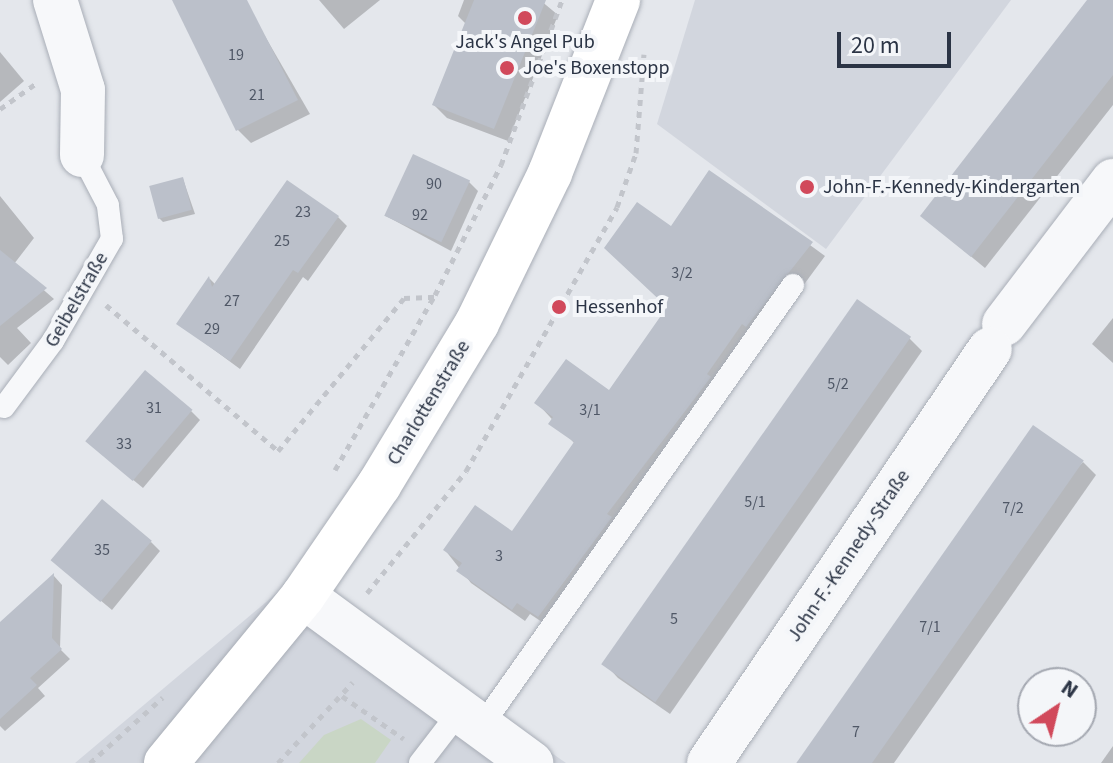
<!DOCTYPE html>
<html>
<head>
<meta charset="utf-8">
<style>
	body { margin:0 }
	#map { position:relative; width:1113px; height:763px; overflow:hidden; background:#e4e7ec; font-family:"Source Sans 3",sans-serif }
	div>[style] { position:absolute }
	.built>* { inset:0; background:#d2d6de }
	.green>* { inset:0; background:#c9d6c5 }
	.shadow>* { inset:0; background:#0003 }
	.building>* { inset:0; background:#bbc0ca; transform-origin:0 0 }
	.path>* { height:5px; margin-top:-2.5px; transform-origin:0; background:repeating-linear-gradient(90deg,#c2c5cb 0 6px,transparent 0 12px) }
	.roads { filter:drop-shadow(0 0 2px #a9aeb7) drop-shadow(0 0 2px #a9aeb7) }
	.service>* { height:22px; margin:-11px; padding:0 11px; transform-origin:11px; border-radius:11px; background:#f7f8fa }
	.minor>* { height:44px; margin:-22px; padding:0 22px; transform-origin:22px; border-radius:22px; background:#f7f8fa }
	.secondary>* { height:44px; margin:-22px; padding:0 22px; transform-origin:22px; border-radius:22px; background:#fff }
	.dots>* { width:22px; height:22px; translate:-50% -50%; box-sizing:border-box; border:4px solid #f4f6f9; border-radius:50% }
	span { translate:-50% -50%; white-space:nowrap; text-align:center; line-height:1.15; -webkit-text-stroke:8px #f4f6f9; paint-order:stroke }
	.number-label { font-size:16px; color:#4f5766 }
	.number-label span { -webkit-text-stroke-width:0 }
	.poi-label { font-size:20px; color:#2b3445 }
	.left { translate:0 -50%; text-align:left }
	.street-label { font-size:20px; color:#2b3445 }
	.north { position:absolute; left:1017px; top:667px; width:80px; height:80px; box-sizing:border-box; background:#f4f6f9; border:2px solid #a4a8b1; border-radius:50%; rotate:35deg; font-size:22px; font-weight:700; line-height:32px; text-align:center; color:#2b3445 }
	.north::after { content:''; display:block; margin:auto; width:28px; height:36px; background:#d1495b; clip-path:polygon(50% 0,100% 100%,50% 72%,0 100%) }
	.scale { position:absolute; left:837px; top:32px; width:114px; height:36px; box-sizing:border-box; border:4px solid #2b3445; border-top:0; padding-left:10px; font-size:24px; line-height:28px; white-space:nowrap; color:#2b3445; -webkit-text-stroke:6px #f4f6f9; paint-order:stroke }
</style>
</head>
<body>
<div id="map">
	<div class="built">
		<i style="clip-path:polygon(695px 0,1011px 0,826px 249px,657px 124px)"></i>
		<i style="clip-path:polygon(297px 576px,566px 763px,75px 763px)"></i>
	</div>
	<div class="green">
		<i style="clip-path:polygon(361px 719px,391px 740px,375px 763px,299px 763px,324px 735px)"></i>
	</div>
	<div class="shadow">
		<i style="clip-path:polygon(174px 0,244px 0,310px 114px,251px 143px,238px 130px)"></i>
		<i style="clip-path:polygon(319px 0,380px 0,344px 29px)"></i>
		<i style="clip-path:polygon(464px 0,540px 0,558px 15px,508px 141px,447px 118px,434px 105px,466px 24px,458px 16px)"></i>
		<i style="clip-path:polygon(1092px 0,1113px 0,1113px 105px,985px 268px,922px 216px)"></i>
		<i style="clip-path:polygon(0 52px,24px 81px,0 102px)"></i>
		<i style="clip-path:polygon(710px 172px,825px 256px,551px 628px,530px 614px,525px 621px,471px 583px,445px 550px,512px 534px,575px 444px,537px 403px,610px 393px,670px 308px,671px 228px)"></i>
		<i style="clip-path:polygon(183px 179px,195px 214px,163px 222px,159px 218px)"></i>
		<i style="clip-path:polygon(469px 182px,478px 191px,451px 251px,386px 216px)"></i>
		<i style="clip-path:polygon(0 196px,34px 238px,14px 264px,54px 299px,17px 328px,31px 343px,8px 365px,0 357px)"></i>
		<i style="clip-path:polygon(338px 217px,347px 226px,308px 281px,303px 277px,240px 369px,179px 324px,210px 279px,216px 285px)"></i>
		<i style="clip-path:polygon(1113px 318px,1113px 363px,1092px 344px)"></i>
		<i style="clip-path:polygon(909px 338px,922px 351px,670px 714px,618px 678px,605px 664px)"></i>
		<i style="clip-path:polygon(191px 411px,200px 420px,143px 488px,97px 450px)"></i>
		<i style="clip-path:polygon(1083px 462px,1096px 475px,894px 763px,798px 763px)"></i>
		<i style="clip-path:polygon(151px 542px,160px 551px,112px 610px,63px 569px)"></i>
		<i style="clip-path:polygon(54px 576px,62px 585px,60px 649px,70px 659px,38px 688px,45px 696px,5px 731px,0 726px,0 625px)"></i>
		<i style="clip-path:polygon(1113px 746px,1113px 763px,1101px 763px)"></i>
	</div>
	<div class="building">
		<i style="clip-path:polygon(172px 0,247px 0,298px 100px,236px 131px)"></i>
		<i style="clip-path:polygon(474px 0,546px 0,494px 129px,432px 105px)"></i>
		<i style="clip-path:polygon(1087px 0,1113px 0,1113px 75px,971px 257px,920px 216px)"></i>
		<i style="left:413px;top:154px;width:63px;height:68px;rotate:25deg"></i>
		<i style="clip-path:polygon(709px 170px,813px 242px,746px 327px,742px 324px,707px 374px,711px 377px,607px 514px,612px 517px,538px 617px,517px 603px,512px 610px,456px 571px,462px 563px,443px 550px,475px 505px,512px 531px,574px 442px,548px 424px,553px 417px,534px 403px,566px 359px,609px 390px,667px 307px,604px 248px,637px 202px,671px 226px)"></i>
		<i style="left:183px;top:177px;width:34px;height:35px;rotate:75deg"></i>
		<i style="clip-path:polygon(287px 180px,339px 216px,298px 273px,293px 270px,230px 361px,176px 324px,209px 276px,212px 287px)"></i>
		<i style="clip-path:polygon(0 250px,47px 288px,0 326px)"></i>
		<i style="left:857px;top:299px;width:66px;height:446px;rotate:35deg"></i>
		<i style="left:145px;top:370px;width:62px;height:93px;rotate:40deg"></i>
		<i style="left:1033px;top:425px;width:62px;height:413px;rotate:35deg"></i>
		<i style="left:102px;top:499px;width:65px;height:80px;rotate:40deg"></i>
		<i style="clip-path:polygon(54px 573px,52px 638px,62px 649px,30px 678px,37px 685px,0 719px,0 622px)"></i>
	</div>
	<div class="path">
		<i style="left:0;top:109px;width:47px;rotate:-35.4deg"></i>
		<i style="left:106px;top:305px;width:226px;rotate:40.3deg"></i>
		<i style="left:278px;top:451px;width:198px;rotate:-50.5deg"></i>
		<i style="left:404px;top:298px;width:33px;rotate:-2deg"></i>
		<i style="left:335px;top:470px;width:202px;rotate:-60.3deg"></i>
		<i style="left:435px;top:295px;width:146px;rotate:-63.1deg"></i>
		<i style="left:501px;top:165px;width:176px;rotate:-69.7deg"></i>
		<i style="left:367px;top:593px;width:157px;rotate:-50.9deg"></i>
		<i style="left:466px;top:471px;width:304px;rotate:-60.2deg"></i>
		<i style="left:617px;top:207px;width:57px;rotate:-70.6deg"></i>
		<i style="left:636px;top:153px;width:99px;rotate:-85.4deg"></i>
		<i style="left:342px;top:696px;width:75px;rotate:34.7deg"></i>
		<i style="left:90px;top:763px;width:98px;rotate:-42.1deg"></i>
		<i style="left:278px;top:763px;width:110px;rotate:-47.2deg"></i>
	</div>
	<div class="roads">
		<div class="service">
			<i style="left:4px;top:407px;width:82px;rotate:-53.4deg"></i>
			<i style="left:53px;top:341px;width:118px;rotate:-60deg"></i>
			<i style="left:112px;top:239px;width:34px;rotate:-97deg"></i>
			<i style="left:108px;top:205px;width:56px;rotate:-117.5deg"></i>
			<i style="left:481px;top:727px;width:541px;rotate:-54.78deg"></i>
			<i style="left:420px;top:763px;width:66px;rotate:-52.4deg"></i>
		</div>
		<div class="minor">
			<i style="left:55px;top:0;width:94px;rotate:72.7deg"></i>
			<i style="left:83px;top:90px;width:65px;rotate:90.9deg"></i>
			<i style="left:1004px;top:324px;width:180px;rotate:-52.7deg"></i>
			<i style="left:303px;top:596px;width:283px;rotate:36.2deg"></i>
			<i style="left:709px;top:763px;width:500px;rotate:-55.83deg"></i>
		</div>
		<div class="secondary">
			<i style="left:166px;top:763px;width:216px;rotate:-50.6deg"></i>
			<i style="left:303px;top:596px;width:135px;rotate:-55.6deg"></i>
			<i style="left:379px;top:485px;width:189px;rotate:-58.8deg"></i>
			<i style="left:477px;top:323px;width:167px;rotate:-64deg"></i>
			<i style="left:550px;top:173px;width:186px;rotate:-68.5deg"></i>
		</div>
	</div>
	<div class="dots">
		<i style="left:525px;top:18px;background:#d1495b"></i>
		<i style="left:507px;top:68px;background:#d1495b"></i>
		<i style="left:807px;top:187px;background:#d1495b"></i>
		<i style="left:559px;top:307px;background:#d1495b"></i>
	</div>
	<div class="number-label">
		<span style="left:236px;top:55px">19</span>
		<span style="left:257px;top:95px">21</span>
		<span style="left:434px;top:184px">90</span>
		<span style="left:303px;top:212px">23</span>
		<span style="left:420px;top:215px">92</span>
		<span style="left:282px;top:241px">25</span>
		<span style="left:682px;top:273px">3/2</span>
		<span style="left:232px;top:301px">27</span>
		<span style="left:212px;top:329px">29</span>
		<span style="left:838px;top:384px">5/2</span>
		<span style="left:154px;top:408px">31</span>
		<span style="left:590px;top:410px">3/1</span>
		<span style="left:124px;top:444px">33</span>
		<span style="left:755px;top:502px">5/1</span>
		<span style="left:1013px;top:508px">7/2</span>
		<span style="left:102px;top:550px">35</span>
		<span style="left:499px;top:556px">3</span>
		<span style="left:674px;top:619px">5</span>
		<span style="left:930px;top:627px">7/1</span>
		<span style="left:856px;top:732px">7</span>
	</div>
	<div class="poi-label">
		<span style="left:525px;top:42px">Jack's Angel Pub</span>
		<span class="left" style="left:523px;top:68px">Joe's Boxenstopp</span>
		<span class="left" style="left:823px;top:187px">John-F.-Kennedy-Kindergarten</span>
		<span class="left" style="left:575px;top:307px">Hessenhof</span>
	</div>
	<div class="street-label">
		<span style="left:77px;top:300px;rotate:-60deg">Geibelstraße</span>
		<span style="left:429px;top:403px;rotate:-59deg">Charlottenstraße</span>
		<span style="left:849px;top:556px;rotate:-56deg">John-F.-Kennedy-Straße</span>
	</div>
	<div class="north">N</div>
	<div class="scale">20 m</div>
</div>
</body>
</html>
